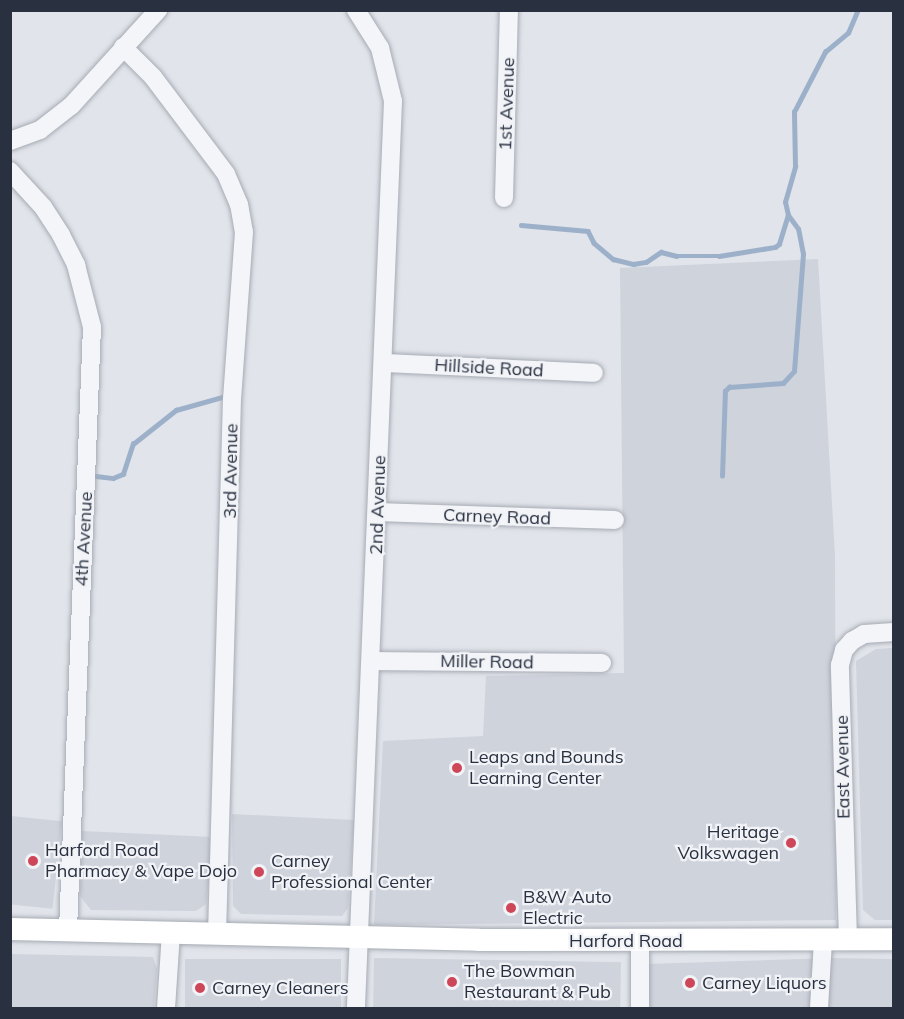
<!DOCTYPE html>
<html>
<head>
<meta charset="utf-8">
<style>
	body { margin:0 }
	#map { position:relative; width:904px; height:1019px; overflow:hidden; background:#e1e4ea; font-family:Mulish,sans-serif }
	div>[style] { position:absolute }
	.built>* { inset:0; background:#cfd3dc; transform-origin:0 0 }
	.stream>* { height:4.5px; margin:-2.25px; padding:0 2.25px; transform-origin:2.25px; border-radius:2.25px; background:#9cb1c9 }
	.roads { filter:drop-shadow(0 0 2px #a6abb4) drop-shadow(0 0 2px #a6abb4) }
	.minor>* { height:18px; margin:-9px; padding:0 9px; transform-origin:9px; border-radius:9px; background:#f4f5f8 }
	.major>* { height:22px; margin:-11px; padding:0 11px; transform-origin:11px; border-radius:11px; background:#fff }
	.dots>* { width:16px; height:16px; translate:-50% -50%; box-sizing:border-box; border:3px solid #f1f3f7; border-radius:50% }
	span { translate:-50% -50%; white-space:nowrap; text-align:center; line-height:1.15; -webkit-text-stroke:4.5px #f1f3f7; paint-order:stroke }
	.street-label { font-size:18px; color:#293141 }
	.poi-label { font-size:18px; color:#293141 }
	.left { translate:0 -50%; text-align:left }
	.right { translate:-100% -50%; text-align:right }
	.frame { position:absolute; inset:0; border:12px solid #293141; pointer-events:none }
</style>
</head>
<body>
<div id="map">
	<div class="built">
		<i style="clip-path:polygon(818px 259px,835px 556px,836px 920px,374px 925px,383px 741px,483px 736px,486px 676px,624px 673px,620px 268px)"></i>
		<i style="clip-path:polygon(893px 648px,893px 920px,875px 920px,863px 910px,856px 661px,876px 649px)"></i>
		<i style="clip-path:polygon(232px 814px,354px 820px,348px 908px,342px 916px,241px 914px,233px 906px)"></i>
		<i style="left:11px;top:816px;width:51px;height:88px;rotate:6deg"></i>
		<i style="clip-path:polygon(82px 831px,213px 837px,206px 904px,196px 911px,91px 910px,80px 896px)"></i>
		<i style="clip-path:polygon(11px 954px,153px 957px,157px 969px,154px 1008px,11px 1008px)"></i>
		<i style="left:374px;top:958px;width:247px;height:50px;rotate:1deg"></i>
		<i style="clip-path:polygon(831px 958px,893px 959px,893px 1008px,649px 1008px,648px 964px)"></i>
		<i style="left:185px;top:959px;width:156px;height:49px"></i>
	</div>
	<div class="stream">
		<i style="left:521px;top:225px;width:67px;rotate:5.1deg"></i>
		<i style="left:588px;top:231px;width:13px;rotate:63deg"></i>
		<i style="left:594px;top:243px;width:25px;rotate:40deg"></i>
		<i style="left:613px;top:259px;width:21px;rotate:14deg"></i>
		<i style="left:633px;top:264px;width:13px;rotate:-9deg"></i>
		<i style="left:646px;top:262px;width:18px;rotate:-34deg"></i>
		<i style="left:661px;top:252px;width:16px;rotate:14deg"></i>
		<i style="left:677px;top:256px;width:42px"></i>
		<i style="left:719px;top:256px;width:57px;rotate:-9.1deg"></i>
		<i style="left:775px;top:247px;width:5px;rotate:-37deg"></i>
		<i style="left:779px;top:244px;width:30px;rotate:-73deg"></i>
		<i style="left:96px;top:476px;width:17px;rotate:7deg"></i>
		<i style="left:113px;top:478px;width:11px;rotate:-22deg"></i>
		<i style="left:123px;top:474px;width:32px;rotate:-72deg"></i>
		<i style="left:133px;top:444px;width:55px;rotate:-38.3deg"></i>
		<i style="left:176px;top:410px;width:48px;rotate:-15.8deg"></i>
		<i style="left:722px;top:476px;width:85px;rotate:-88deg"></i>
		<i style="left:725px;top:391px;width:6px;rotate:-45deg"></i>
		<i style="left:729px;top:387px;width:54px;rotate:-4.2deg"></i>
		<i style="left:783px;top:383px;width:16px;rotate:-47deg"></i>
		<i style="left:794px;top:371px;width:117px;rotate:-85.6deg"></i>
		<i style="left:803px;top:254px;width:25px;rotate:-101deg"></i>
		<i style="left:798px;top:229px;width:17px;rotate:-126deg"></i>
		<i style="left:788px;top:215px;width:13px;rotate:-103deg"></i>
		<i style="left:785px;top:202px;width:37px;rotate:-74deg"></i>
		<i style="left:795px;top:166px;width:54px;rotate:-91.1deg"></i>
		<i style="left:794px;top:112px;width:68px;rotate:-62.7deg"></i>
		<i style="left:825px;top:52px;width:30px;rotate:-40deg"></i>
		<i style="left:848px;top:33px;width:25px;rotate:-67deg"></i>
	</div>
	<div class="roads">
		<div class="minor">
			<i style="left:356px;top:10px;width:45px;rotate:57.7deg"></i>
			<i style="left:380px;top:48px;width:55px;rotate:76.2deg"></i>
			<i style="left:393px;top:101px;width:908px;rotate:92.34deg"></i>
			<i style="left:123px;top:47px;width:42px;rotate:45deg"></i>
			<i style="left:153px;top:77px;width:121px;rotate:53deg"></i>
			<i style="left:226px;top:174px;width:33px;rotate:67deg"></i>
			<i style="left:239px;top:204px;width:28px;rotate:80deg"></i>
			<i style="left:244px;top:232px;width:166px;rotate:94.1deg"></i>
			<i style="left:232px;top:398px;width:537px;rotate:91.6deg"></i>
			<i style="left:10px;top:141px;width:32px;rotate:-20deg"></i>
			<i style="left:40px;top:130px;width:39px;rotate:-38deg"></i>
			<i style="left:71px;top:106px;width:130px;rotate:-47.8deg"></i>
			<i style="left:10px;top:171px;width:49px;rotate:47.5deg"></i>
			<i style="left:43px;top:207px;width:33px;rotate:57deg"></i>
			<i style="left:61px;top:235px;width:34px;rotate:63deg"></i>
			<i style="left:76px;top:265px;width:64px;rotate:75.5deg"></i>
			<i style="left:92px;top:327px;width:604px;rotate:92.28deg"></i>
			<i style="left:504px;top:198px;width:188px;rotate:-88.5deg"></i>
			<i style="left:384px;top:363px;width:210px;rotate:2.7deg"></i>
			<i style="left:378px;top:512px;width:237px;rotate:1.9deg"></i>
			<i style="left:372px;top:661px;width:230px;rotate:0.5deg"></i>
			<i style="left:848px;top:940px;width:275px;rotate:-91.7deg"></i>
			<i style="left:840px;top:665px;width:16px;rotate:-75deg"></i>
			<i style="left:844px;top:650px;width:12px;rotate:-48deg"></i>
			<i style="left:852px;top:641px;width:14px;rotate:-30deg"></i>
			<i style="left:864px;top:634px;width:30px;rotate:-4deg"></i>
			<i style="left:166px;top:1008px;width:75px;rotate:-86.2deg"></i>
			<i style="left:640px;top:1008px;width:67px;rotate:-90deg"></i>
			<i style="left:819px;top:1008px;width:67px;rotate:-86.6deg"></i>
		</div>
		<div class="major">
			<i style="left:10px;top:929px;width:469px;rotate:1.3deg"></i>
			<i style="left:479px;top:940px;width:415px;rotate:-0.1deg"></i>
		</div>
	</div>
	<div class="dots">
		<i style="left:457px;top:768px;background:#ce4758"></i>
		<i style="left:791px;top:843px;background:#ce4758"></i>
		<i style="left:33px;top:861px;background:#ce4758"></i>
		<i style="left:259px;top:872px;background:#ce4758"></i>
		<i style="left:511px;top:908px;background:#ce4758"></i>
		<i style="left:452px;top:982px;background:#ce4758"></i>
		<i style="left:690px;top:983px;background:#ce4758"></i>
		<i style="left:200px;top:988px;background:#ce4758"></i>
	</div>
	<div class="street-label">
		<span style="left:507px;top:104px;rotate:-88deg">1st Avenue</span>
		<span style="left:489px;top:368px;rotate:3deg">Hillside Road</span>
		<span style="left:231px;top:471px;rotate:-89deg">3rd Avenue</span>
		<span style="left:378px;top:505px;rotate:-88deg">2nd Avenue</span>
		<span style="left:497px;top:517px;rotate:2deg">Carney Road</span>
		<span style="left:84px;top:539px;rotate:-87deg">4th Avenue</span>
		<span style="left:487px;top:662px;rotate:1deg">Miller Road</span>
		<span style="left:843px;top:767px;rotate:-91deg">East Avenue</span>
		<span style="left:626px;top:941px">Harford Road</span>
	</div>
	<div class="poi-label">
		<span class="left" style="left:469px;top:768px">Leaps and Bounds<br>Learning Center</span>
		<span class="right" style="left:779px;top:843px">Heritage<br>Volkswagen</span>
		<span class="left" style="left:45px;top:861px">Harford Road<br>Pharmacy &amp; Vape Dojo</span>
		<span class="left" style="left:271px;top:872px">Carney<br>Professional Center</span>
		<span class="left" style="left:523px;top:908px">B&amp;W Auto<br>Electric</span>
		<span class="left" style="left:464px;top:982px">The Bowman<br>Restaurant &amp; Pub</span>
		<span class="left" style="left:702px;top:983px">Carney Liquors</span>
		<span class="left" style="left:212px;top:988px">Carney Cleaners</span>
	</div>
	<div class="frame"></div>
</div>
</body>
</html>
